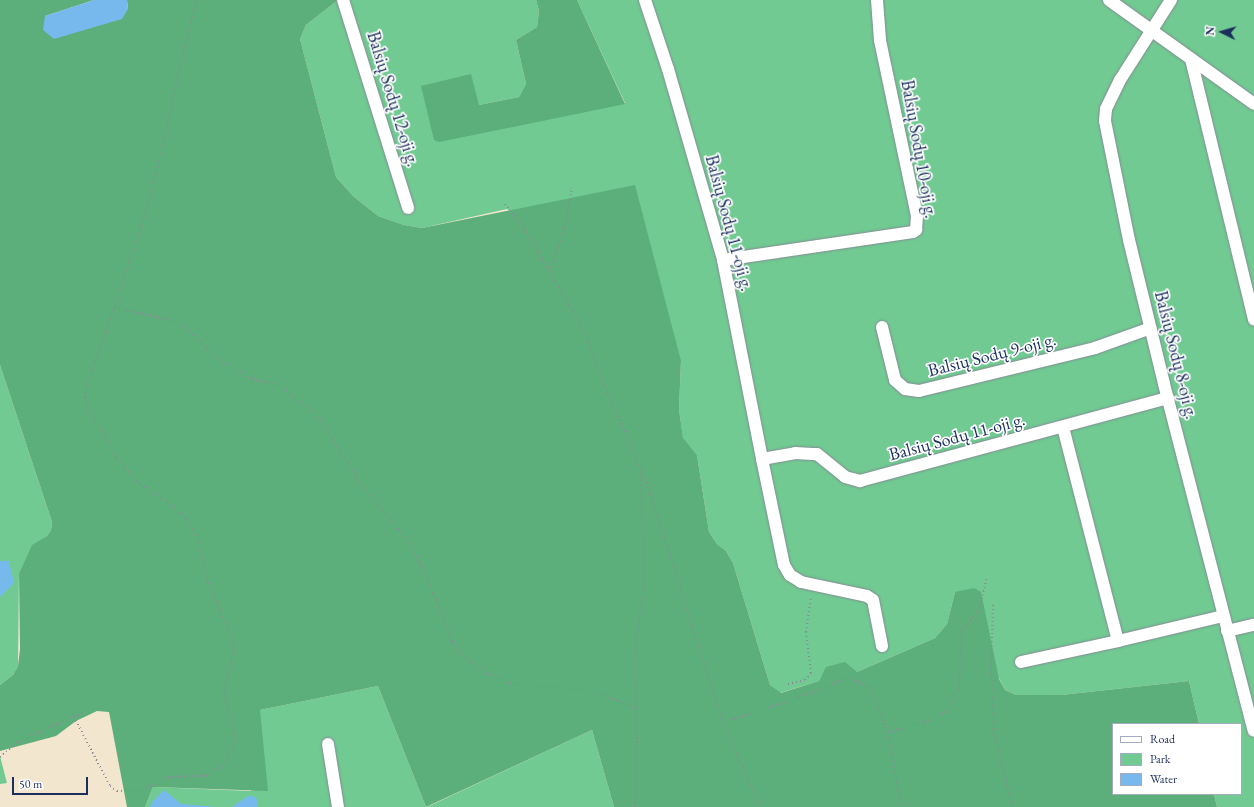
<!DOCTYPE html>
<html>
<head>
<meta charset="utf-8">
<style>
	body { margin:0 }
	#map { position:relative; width:1254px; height:807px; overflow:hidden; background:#f2e7ce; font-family:"EB Garamond",serif }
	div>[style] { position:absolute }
	.green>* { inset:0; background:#70ca91 }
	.forest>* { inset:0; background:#5cae7b }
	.water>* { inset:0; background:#77b9ec }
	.path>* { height:2px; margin-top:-1px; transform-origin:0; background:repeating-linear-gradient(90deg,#868b96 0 1px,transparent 0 4px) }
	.roads { filter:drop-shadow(0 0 1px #868b96) drop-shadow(0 0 1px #868b96) }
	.minor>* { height:12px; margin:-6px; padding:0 6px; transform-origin:6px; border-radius:6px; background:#fff }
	span { translate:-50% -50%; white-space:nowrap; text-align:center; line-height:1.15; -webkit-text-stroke:3.5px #fff; paint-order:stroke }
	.street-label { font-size:18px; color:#1b2f5e }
	.legend { position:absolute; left:1112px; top:723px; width:130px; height:72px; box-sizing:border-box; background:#fff; border:1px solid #a4acbf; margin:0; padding:5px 7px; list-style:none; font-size:12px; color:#1b2f5e }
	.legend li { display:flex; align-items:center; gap:8px; height:20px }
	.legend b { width:20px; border:1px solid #a4acbf }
	.north { position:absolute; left:1202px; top:12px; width:40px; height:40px; -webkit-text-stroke:3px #fff; paint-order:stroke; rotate:275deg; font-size:11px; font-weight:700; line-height:16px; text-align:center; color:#1b2f5e }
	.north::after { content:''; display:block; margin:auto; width:14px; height:18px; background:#1b2f5e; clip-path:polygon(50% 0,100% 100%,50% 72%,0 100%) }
	.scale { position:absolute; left:12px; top:777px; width:76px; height:18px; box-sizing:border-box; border:2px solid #1b2f5e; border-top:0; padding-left:5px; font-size:12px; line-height:14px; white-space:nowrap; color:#1b2f5e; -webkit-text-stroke:3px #fff; paint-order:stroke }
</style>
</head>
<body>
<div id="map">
	<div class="green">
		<i style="clip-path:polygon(338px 0,536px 0,539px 11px,537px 27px,516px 40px,526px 84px,519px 97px,479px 105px,434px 140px,625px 103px,577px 0,1254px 0,1254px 807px,1217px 807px,1214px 794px,1241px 794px,1241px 724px,1199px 724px,1189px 681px,1061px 695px,1016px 695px,1005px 690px,955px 592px,947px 624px,935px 638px,857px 672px,827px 667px,819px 681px,780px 693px,770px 685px,733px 563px,726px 551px,717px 544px,709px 532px,697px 455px,683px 439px,679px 409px,681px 361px,507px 209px,422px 228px,404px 225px,378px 216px,353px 196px,336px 177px,300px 39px,306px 25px)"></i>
		<i style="clip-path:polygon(0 365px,52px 522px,51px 530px,47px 536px,32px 546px,19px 573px,18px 666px,13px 675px,0 685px)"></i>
		<i style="clip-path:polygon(378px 686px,426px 807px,145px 807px,153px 787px,251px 791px,260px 710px)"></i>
		<i style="clip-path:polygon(592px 730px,614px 807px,427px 807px)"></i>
		<i style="clip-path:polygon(0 756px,7px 783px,0 784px)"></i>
	</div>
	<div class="forest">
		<i style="clip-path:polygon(0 0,94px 0,45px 16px,128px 9px,127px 0,338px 0,306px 25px,300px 39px,336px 177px,353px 196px,378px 216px,404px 225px,422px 228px,635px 185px,681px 361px,679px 409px,683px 438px,697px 455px,709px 532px,717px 544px,726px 551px,733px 563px,770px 685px,781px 693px,819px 681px,826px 667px,845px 662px,857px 672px,935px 638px,947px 624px,955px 592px,974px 588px,981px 592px,999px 679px,1005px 690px,1016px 695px,1061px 695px,1189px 681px,1199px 724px,1113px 724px,1113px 794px,1214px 794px,1217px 807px,614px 807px,592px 730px,426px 807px,378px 686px,260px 710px,268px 791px,153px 787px,145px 807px,127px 807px,109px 712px,97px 711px,76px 721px,56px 736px,0 751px,0 685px,13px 675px,18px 666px,20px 649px,19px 573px,32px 545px,47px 536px,51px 530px,52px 522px,0 365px)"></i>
		<i style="clip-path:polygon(536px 0,577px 0,625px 104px,439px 142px,434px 140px,421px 86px,471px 74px,479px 105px,519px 97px,526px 84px,516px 40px,537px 27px,539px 11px)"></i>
	</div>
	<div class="water">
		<i style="clip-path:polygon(94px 0,127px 0,128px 9px,122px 19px,54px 39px,43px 30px,45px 16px)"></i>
		<i style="clip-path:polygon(0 561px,9px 561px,14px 583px,0 597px)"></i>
		<i style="clip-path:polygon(164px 790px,181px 804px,217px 807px,150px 807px,152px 802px)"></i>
		<i style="clip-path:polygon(248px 796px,256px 797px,258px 807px,232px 807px)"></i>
	</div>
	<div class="path">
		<i style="left:196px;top:0;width:207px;rotate:103.1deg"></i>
		<i style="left:149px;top:202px;width:110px;rotate:107.9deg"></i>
		<i style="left:115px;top:307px;width:68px;rotate:13.6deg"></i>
		<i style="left:181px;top:323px;width:53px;rotate:44.2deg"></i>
		<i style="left:219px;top:360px;width:38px;rotate:30deg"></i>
		<i style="left:252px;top:379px;width:32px;rotate:14deg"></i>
		<i style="left:283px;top:387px;width:49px;rotate:40.9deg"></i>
		<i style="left:320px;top:419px;width:79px;rotate:57.9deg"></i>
		<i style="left:362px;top:486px;width:65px;rotate:50deg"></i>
		<i style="left:404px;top:536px;width:39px;rotate:60deg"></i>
		<i style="left:424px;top:570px;width:78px;rotate:68.1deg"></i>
		<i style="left:453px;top:642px;width:22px;rotate:51deg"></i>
		<i style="left:467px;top:659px;width:26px;rotate:36deg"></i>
		<i style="left:488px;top:674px;width:27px;rotate:22deg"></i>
		<i style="left:513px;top:684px;width:72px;rotate:4.8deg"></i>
		<i style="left:585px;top:690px;width:16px;rotate:14deg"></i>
		<i style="left:601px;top:694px;width:37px;rotate:22deg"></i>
		<i style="left:505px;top:204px;width:35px;rotate:53deg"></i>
		<i style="left:526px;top:232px;width:112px;rotate:59.3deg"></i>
		<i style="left:583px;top:328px;width:71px;rotate:69.3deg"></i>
		<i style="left:608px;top:394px;width:97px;rotate:66.3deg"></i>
		<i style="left:647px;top:483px;width:252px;rotate:72.4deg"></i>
		<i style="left:723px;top:723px;width:92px;rotate:66.2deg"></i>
		<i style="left:550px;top:271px;width:46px;rotate:-71.2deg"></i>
		<i style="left:565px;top:227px;width:40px;rotate:-80deg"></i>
		<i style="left:993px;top:605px;width:63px;rotate:91.8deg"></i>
		<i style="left:991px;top:668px;width:62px;rotate:87.2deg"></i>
		<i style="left:994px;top:730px;width:79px;rotate:76.8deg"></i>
		<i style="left:788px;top:684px;width:17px;rotate:-13deg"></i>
		<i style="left:805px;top:680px;width:9px;rotate:-49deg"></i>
		<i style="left:811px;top:673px;width:41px;rotate:-97deg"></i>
		<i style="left:806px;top:632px;width:36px;rotate:-82deg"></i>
		<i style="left:74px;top:717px;width:78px;rotate:62.4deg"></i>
		<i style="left:110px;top:786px;width:9px;rotate:36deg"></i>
		<i style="left:117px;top:791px;width:26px;rotate:-2deg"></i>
		<i style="left:143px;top:790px;width:28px;rotate:-27deg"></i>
		<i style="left:168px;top:777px;width:38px;rotate:-2deg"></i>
		<i style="left:206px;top:776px;width:20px;rotate:-30deg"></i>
		<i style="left:223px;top:766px;width:22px;rotate:-60deg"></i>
		<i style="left:234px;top:747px;width:13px;rotate:-86deg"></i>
		<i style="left:235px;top:734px;width:36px;rotate:-106deg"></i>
		<i style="left:225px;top:699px;width:12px;rotate:-90deg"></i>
		<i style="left:225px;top:687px;width:38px;rotate:-76deg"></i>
		<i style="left:234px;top:650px;width:11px;rotate:-95deg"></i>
		<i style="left:233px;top:639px;width:61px;rotate:-114.1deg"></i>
		<i style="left:208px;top:583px;width:48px;rotate:-103.2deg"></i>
		<i style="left:197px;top:536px;width:16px;rotate:-120deg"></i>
		<i style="left:189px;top:522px;width:16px;rotate:-133deg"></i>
		<i style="left:178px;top:510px;width:46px;rotate:-145.6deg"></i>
		<i style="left:140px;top:484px;width:38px;rotate:-132deg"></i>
		<i style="left:115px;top:456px;width:29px;rotate:-115deg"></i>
		<i style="left:103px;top:430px;width:24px;rotate:-128deg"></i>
		<i style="left:88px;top:411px;width:14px;rotate:-102deg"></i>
		<i style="left:85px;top:397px;width:13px;rotate:-81deg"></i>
		<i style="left:87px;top:384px;width:82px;rotate:-70deg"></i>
		<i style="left:723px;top:723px;width:96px;rotate:-18.8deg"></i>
		<i style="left:814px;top:692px;width:36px;rotate:-24deg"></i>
		<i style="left:847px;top:677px;width:24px;rotate:24deg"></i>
		<i style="left:869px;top:687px;width:49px;rotate:67.1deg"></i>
		<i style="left:888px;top:732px;width:76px;rotate:80.2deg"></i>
		<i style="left:888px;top:732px;width:37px;rotate:-16deg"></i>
		<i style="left:924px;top:722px;width:27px;rotate:-24deg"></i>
		<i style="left:949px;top:711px;width:26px;rotate:-67deg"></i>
		<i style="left:959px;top:687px;width:58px;rotate:-87deg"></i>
		<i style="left:962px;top:629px;width:25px;rotate:-47deg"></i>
		<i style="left:979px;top:611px;width:35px;rotate:-77deg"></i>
		<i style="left:0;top:757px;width:21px;rotate:-41deg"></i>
		<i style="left:16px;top:743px;width:75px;rotate:-24.5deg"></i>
		<i style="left:635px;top:807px;width:69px;rotate:-88.3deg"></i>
		<i style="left:637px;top:738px;width:79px;rotate:-92.2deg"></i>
		<i style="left:634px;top:659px;width:74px;rotate:-82.2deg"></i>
		<i style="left:644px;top:586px;width:116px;rotate:-91.5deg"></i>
	</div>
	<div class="roads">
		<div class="minor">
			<i style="left:343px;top:0;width:218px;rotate:72.6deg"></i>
			<i style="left:645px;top:0;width:73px;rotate:71.6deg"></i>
			<i style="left:668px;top:69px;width:199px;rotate:73.9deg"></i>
			<i style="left:723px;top:260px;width:203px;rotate:78.9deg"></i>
			<i style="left:762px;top:459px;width:34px;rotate:-10deg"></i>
			<i style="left:795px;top:453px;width:22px;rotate:3deg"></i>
			<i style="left:817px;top:454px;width:36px;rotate:39deg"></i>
			<i style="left:845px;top:477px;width:16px;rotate:15deg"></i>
			<i style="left:860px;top:481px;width:319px;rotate:-15.1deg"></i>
			<i style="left:1109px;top:0;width:178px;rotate:35.6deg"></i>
			<i style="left:1171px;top:0;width:95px;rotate:122.5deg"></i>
			<i style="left:1120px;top:80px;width:32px;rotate:116deg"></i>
			<i style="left:1106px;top:109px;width:12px;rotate:95deg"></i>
			<i style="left:1105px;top:121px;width:121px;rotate:78.6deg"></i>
			<i style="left:1129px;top:240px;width:148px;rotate:76.3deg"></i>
			<i style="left:1164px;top:384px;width:358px;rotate:75.5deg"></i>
			<i style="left:1191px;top:59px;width:268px;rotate:76.4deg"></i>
			<i style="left:723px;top:260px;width:192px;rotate:-8.4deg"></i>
			<i style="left:913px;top:232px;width:4px;rotate:-34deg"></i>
			<i style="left:916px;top:230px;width:14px;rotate:-86deg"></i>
			<i style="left:917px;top:216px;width:180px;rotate:-101.9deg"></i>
			<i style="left:880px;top:40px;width:40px;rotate:-94.3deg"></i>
			<i style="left:882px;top:327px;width:55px;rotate:76.2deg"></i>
			<i style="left:895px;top:380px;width:13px;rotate:42deg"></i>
			<i style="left:905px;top:389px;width:14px;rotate:8deg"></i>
			<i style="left:919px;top:391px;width:181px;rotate:-13.7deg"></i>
			<i style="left:1095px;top:348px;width:59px;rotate:-19.7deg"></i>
			<i style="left:1063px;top:427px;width:221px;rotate:75.6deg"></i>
			<i style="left:1118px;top:641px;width:108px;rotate:-13.4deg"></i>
			<i style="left:762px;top:459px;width:108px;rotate:78.3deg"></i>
			<i style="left:784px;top:565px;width:12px;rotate:59deg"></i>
			<i style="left:790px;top:575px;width:13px;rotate:32deg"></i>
			<i style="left:801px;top:582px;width:67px;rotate:12deg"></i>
			<i style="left:867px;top:596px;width:7px;rotate:34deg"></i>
			<i style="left:873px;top:600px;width:47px;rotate:78.9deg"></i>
			<i style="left:1227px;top:631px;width:28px;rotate:-13deg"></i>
			<i style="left:1021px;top:662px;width:99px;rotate:-12.2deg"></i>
			<i style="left:328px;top:744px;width:64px;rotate:81deg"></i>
		</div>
	</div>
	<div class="street-label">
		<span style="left:393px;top:99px;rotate:73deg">Balsių Sodų 12-oji g.</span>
		<span style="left:919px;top:149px;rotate:80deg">Balsių Sodų 10-oji g.</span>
		<span style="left:729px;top:223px;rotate:75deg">Balsių Sodų 11-oji g.</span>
		<span style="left:992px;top:355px;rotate:-14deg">Balsių Sodų 9-oji g.</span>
		<span style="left:1176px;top:355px;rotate:76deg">Balsių Sodų 8-oji g.</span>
		<span style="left:957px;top:437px;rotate:-15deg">Balsių Sodų 11-oji g.</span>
	</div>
	<ul class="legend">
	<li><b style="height:5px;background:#fff"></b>Road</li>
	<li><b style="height:11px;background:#70ca91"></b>Park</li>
	<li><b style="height:11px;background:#77b9ec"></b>Water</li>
	</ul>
	<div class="north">N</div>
	<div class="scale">50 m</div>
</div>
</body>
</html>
